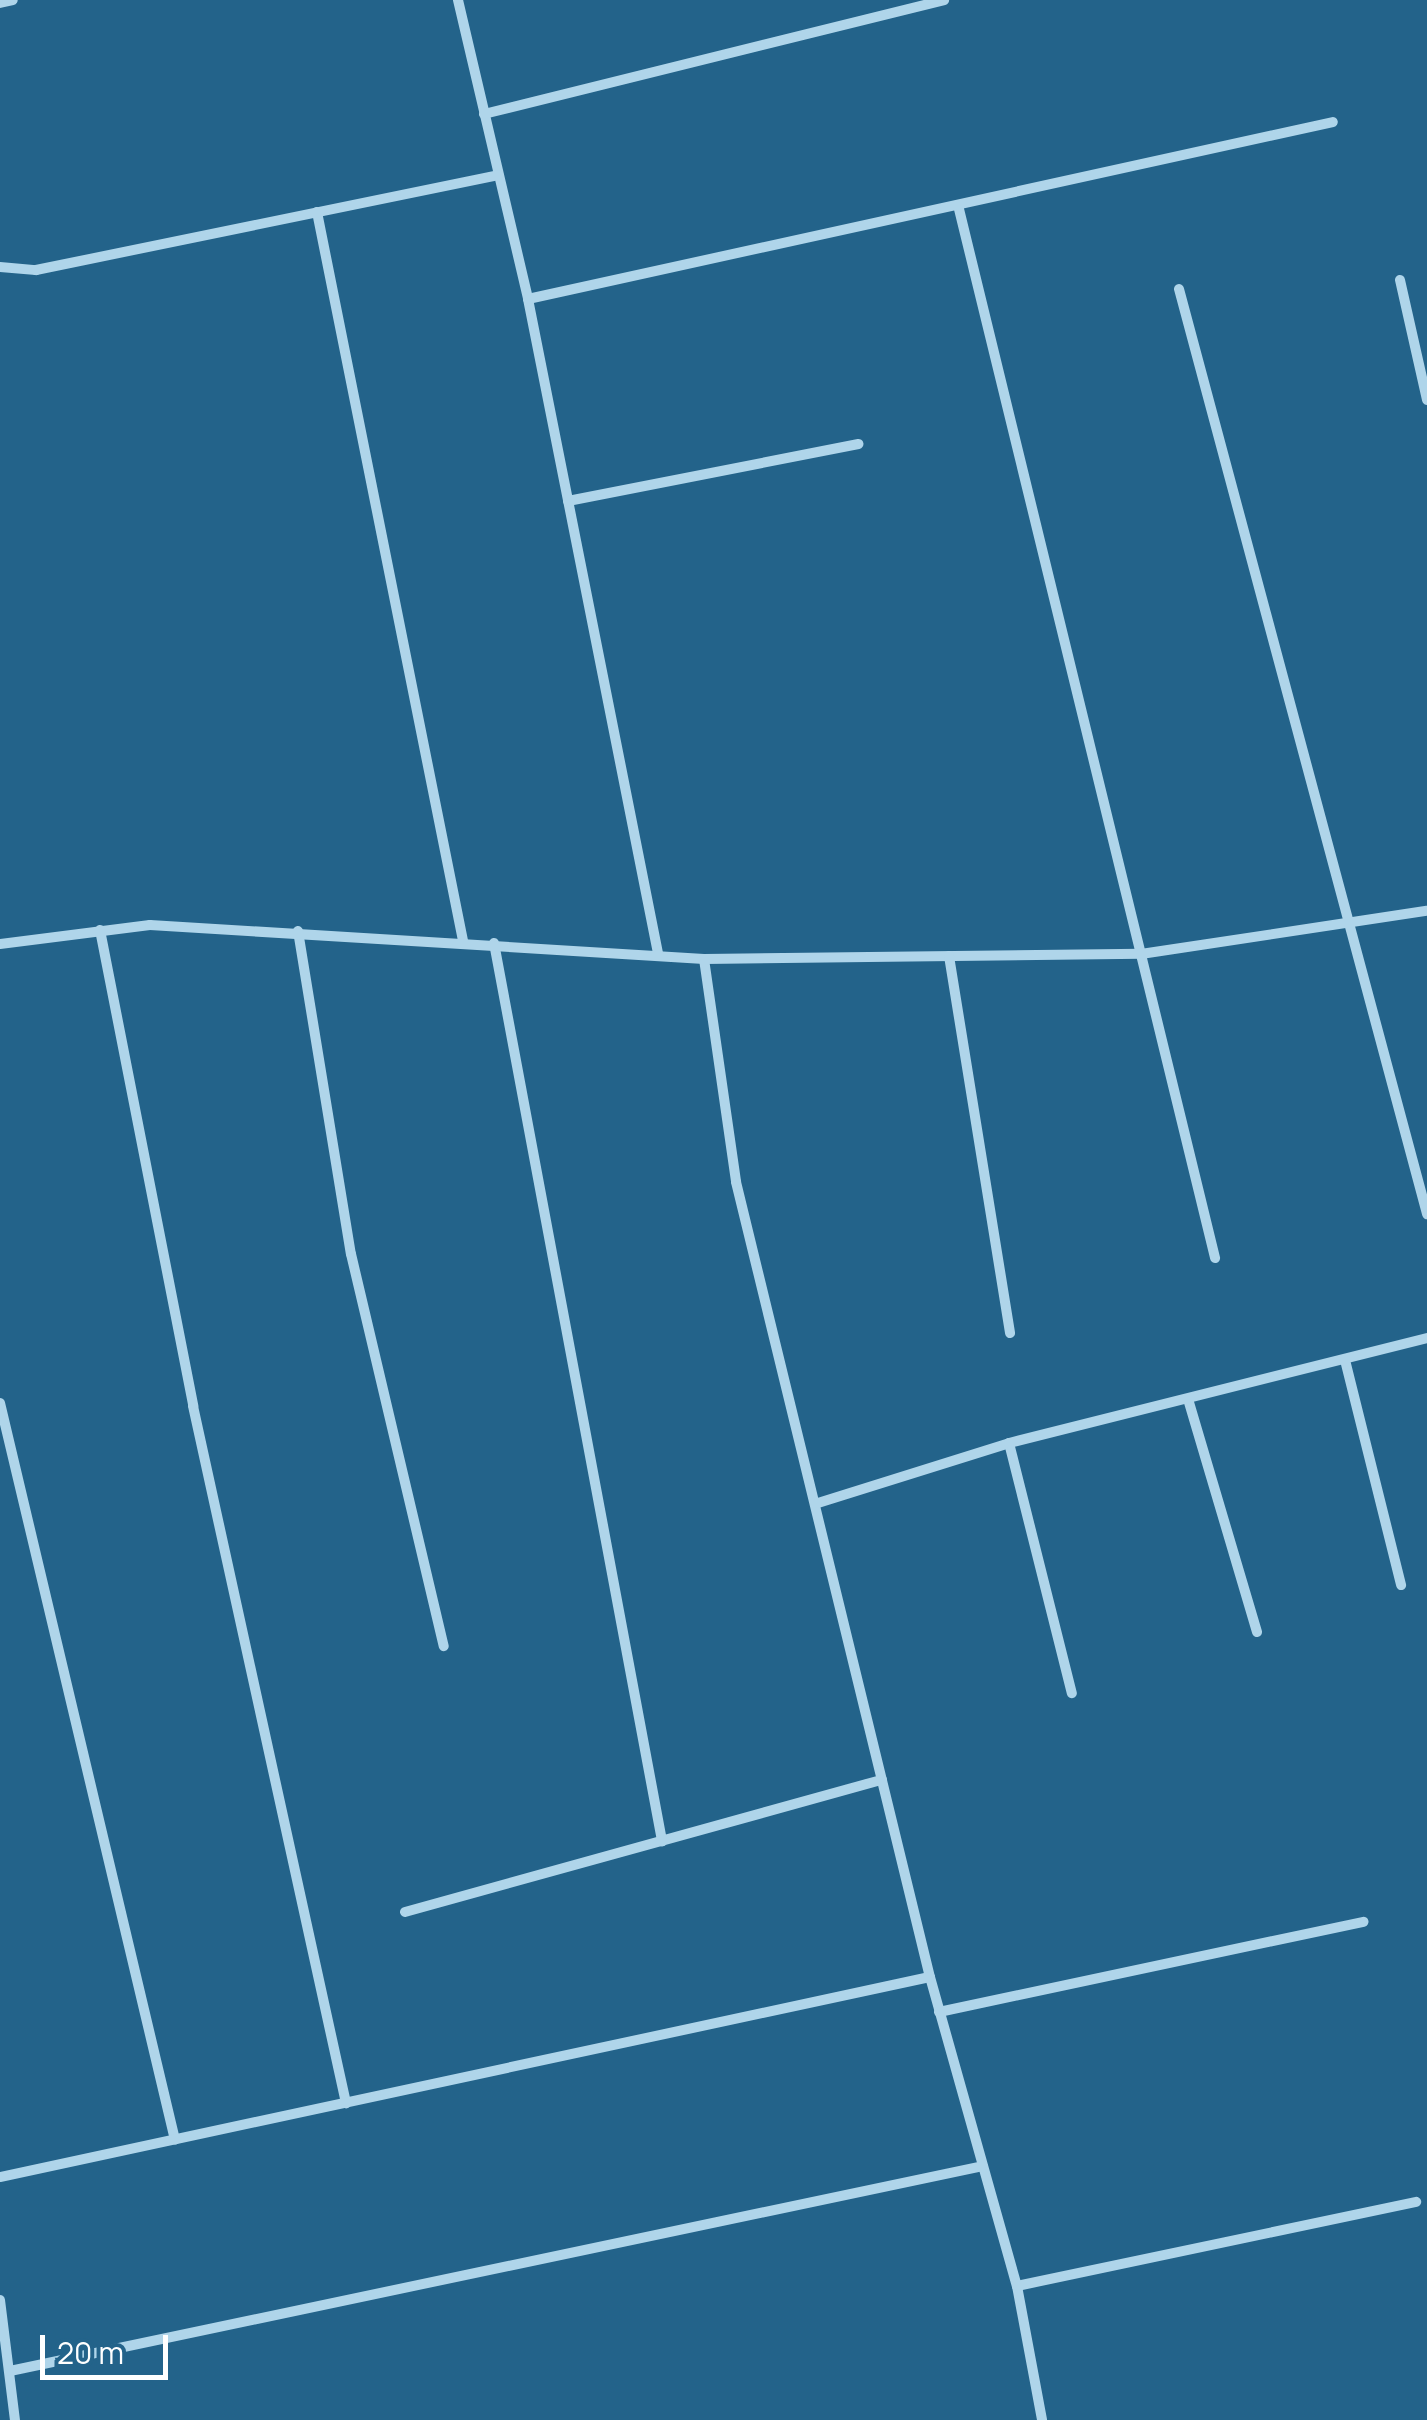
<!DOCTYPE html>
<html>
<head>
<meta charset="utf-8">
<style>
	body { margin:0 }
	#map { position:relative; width:1427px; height:2420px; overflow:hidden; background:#23638a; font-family:Manrope,sans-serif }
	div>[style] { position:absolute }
	.minor>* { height:10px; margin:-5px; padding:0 5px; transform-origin:5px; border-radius:5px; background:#afd5ea }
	span { translate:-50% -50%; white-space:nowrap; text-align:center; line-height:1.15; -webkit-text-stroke:8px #23638a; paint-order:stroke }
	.scale { position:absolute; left:40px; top:2335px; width:128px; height:45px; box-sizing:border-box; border:5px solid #fff; border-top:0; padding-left:12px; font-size:30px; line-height:35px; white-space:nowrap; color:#fff; -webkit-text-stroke:8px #23638a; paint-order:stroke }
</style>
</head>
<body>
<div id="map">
	<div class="minor">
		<i style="left:458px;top:0;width:307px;rotate:76.8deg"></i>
		<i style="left:528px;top:299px;width:667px;rotate:78.76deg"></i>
		<i style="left:0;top:3px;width:13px;rotate:-13deg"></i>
		<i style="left:484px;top:114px;width:474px;rotate:-13.9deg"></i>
		<i style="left:958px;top:205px;width:1084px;rotate:76.28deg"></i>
		<i style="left:317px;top:212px;width:743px;rotate:78.67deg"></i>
		<i style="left:0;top:267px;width:36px;rotate:5deg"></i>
		<i style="left:36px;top:270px;width:472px;rotate:-11.6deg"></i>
		<i style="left:1400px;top:280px;width:123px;rotate:77.3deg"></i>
		<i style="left:1179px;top:289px;width:958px;rotate:74.99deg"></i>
		<i style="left:528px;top:299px;width:824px;rotate:-12.4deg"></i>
		<i style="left:568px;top:501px;width:296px;rotate:-11.1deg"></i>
		<i style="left:100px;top:930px;width:485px;rotate:78.9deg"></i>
		<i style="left:193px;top:1406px;width:714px;rotate:77.62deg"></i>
		<i style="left:298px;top:931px;width:327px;rotate:80.7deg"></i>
		<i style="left:351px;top:1254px;width:403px;rotate:76.7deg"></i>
		<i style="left:494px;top:943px;width:914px;rotate:79.4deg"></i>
		<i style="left:0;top:944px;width:151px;rotate:-7.2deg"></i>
		<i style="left:150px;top:925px;width:555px;rotate:3.51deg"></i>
		<i style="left:704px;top:959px;width:437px;rotate:-0.7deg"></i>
		<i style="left:1141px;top:954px;width:289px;rotate:-8.6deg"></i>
		<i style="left:949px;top:956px;width:382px;rotate:80.8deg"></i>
		<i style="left:704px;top:959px;width:225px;rotate:81.8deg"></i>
		<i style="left:736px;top:1182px;width:818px;rotate:76.29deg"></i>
		<i style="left:930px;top:1977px;width:321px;rotate:74.3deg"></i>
		<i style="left:1017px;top:2286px;width:136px;rotate:79.4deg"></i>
		<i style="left:1345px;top:1360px;width:232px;rotate:76deg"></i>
		<i style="left:1188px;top:1399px;width:243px;rotate:73.5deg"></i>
		<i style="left:0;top:1403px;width:757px;rotate:76.64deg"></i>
		<i style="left:1009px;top:1443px;width:258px;rotate:75.9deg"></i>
		<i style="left:818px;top:1503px;width:200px;rotate:-17.4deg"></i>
		<i style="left:1009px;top:1443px;width:431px;rotate:-14.1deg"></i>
		<i style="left:405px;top:1912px;width:495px;rotate:-15.5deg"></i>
		<i style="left:939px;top:2012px;width:434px;rotate:-12deg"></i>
		<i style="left:0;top:2177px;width:951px;rotate:-12.14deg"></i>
		<i style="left:1017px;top:2286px;width:408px;rotate:-11.9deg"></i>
		<i style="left:0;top:2300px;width:121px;rotate:82.9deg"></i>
		<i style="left:10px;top:2371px;width:994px;rotate:-11.9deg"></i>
	</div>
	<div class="scale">20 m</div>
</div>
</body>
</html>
